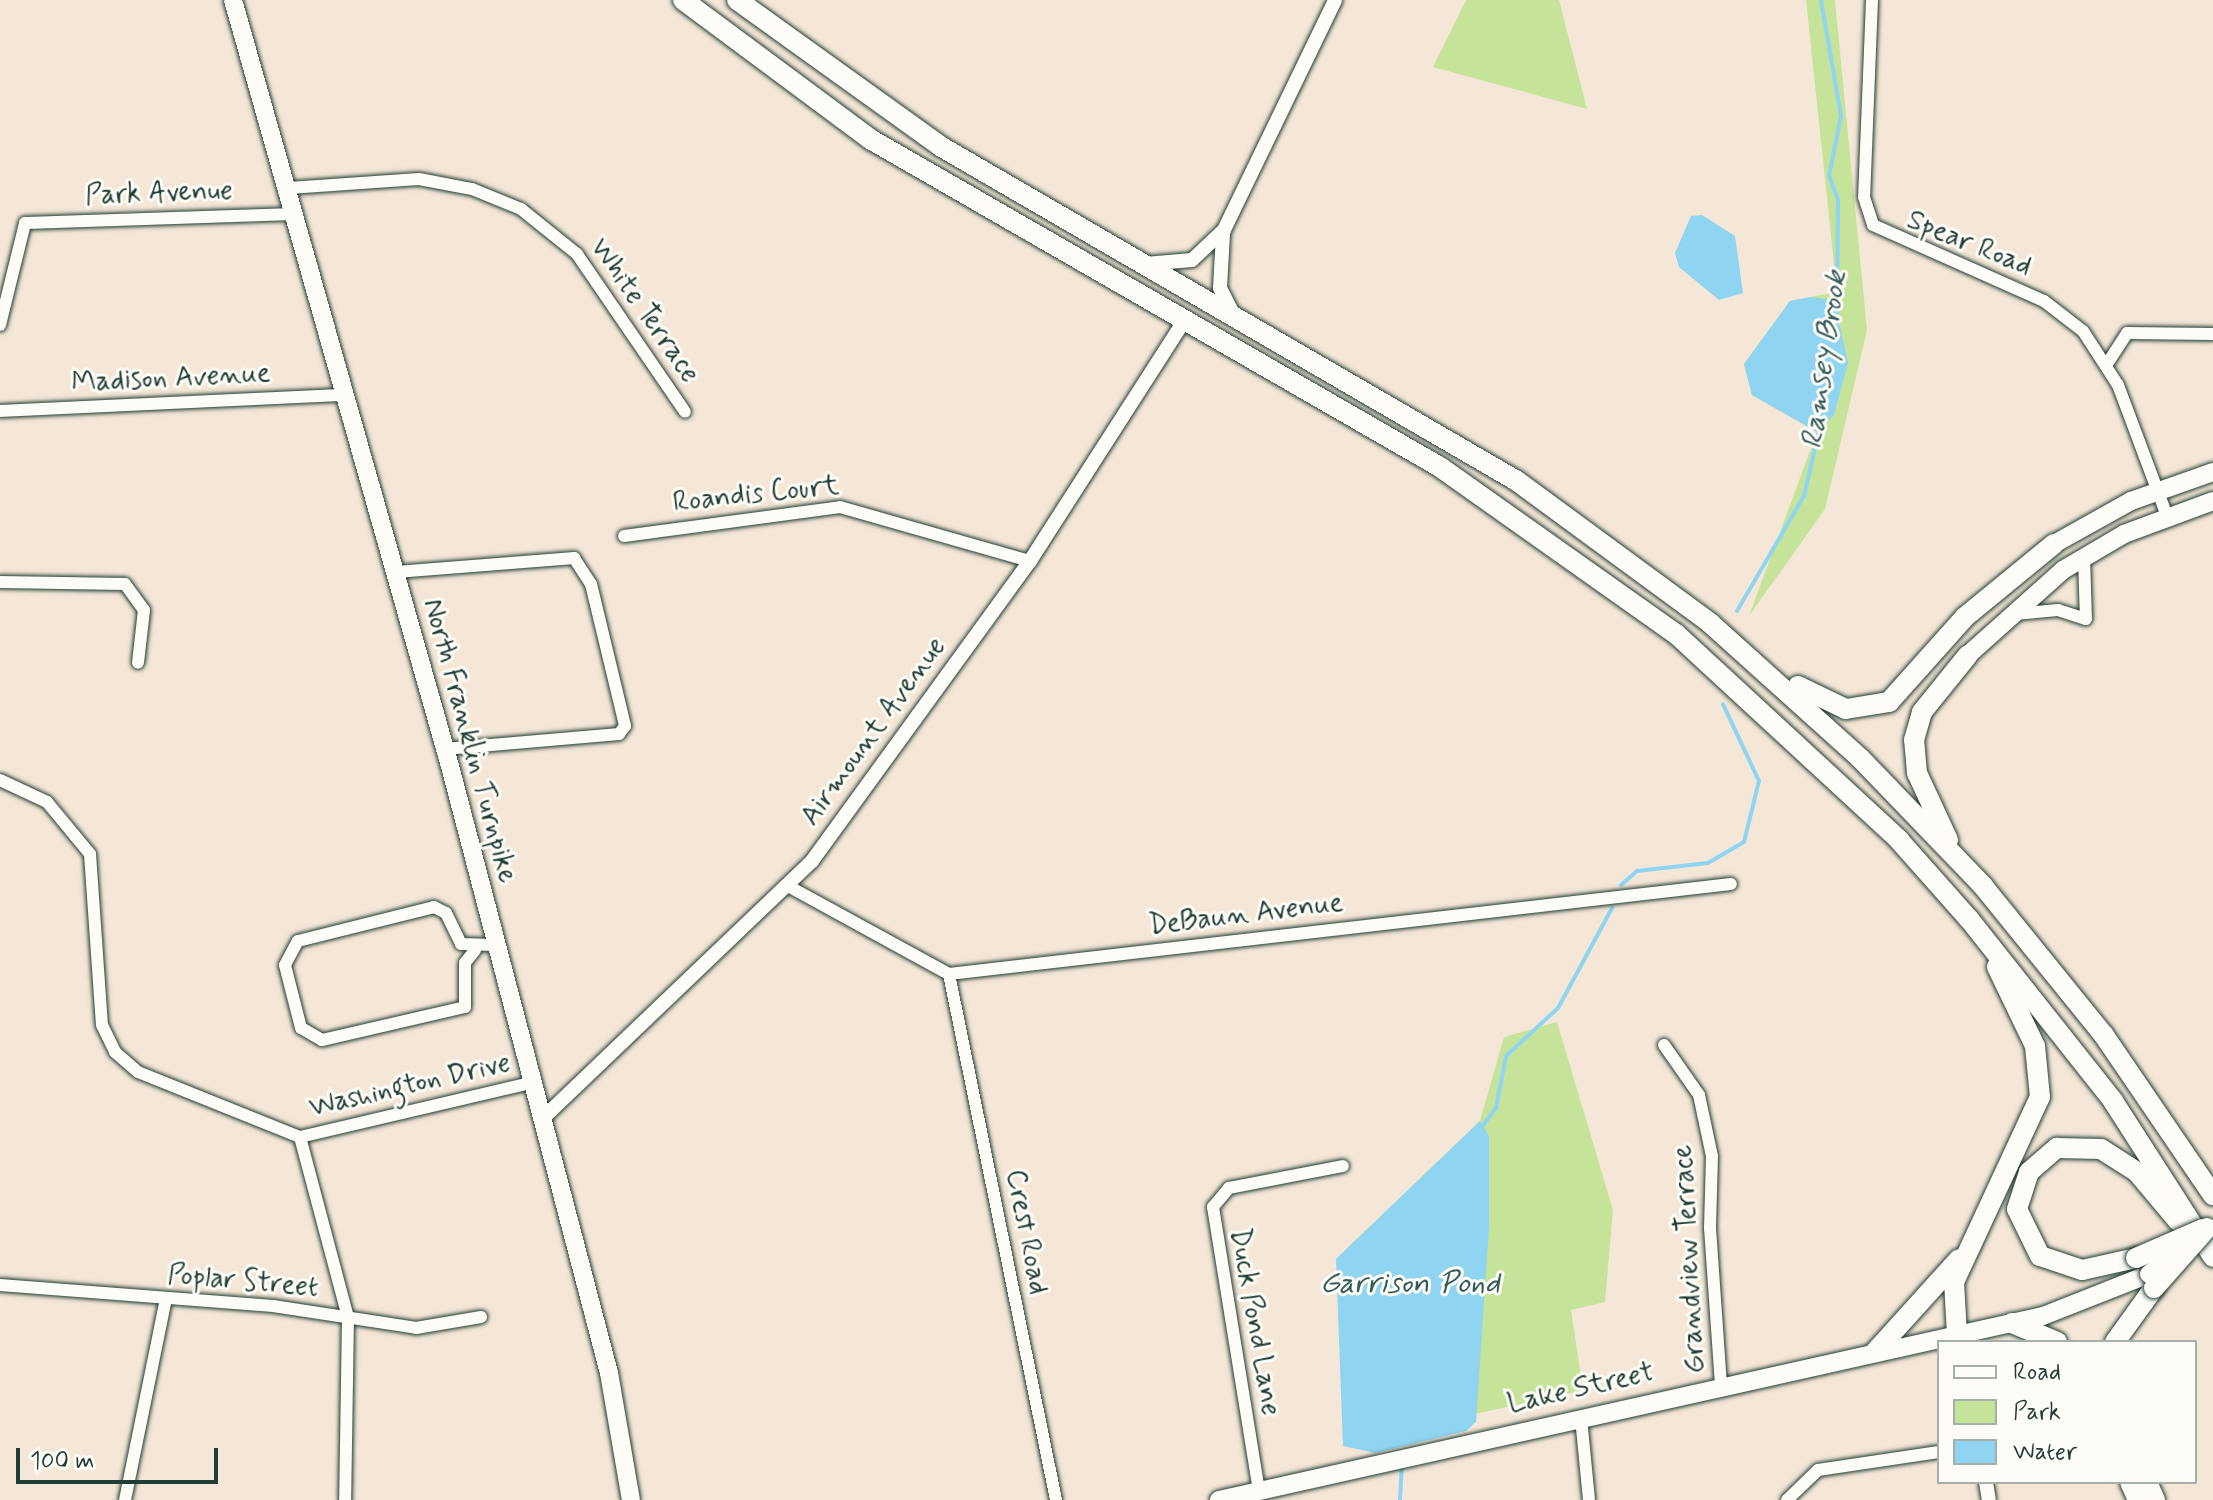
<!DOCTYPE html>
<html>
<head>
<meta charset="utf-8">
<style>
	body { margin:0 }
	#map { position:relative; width:2213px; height:1500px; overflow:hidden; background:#f5e7d8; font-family:Mynerve,sans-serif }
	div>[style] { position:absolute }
	.green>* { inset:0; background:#c6e39a }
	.water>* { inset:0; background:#8fd4f0 }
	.stream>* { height:4px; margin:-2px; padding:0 2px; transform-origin:2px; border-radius:2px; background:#8fd4f0 }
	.roads { filter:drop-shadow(0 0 2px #1f3d34) drop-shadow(0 0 2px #1f3d34) }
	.minor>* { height:12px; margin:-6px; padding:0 6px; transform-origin:6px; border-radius:6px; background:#fdfcf7 }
	.tertiary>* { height:14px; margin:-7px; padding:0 7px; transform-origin:7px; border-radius:7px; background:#fdfcf7 }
	.primary>* { height:18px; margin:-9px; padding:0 9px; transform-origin:9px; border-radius:9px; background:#fdfcf7 }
	.trunk>* { height:20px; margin:-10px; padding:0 10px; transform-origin:10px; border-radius:10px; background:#fdfcf7 }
	.bridges { filter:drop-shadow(0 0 2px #1f3d34) drop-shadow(0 0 2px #1f3d34) }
	.primary-bridge>* { height:18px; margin:-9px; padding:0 9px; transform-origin:9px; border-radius:9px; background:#fdfcf7 }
	.trunk-bridge>* { height:20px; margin:-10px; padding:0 10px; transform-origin:10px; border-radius:10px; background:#fdfcf7 }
	span { translate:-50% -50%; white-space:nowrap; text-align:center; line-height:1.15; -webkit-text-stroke:6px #fdfcf7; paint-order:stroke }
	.street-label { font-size:28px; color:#1f3d34 }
	.water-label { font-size:30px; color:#355b5a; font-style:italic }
	.legend { position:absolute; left:1937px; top:1340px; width:260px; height:144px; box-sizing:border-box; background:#fdfcf7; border:2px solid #a4b0a9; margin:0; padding:10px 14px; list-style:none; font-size:24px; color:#1f3d34 }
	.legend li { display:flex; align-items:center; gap:16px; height:40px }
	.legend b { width:40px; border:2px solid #a4b0a9 }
	.scale { position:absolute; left:16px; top:1448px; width:202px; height:36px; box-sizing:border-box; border:4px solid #1f3d34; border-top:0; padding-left:10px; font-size:24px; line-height:28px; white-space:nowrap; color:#1f3d34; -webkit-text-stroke:6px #fdfcf7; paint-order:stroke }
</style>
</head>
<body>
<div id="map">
	<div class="green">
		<i style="clip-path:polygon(1466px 0,1559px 0,1587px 109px,1433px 67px)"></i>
		<i style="clip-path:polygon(1806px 0,1835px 0,1867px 330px,1825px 509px,1749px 616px,1817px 432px,1752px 395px,1744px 364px,1790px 301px,1837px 292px)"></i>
		<i style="clip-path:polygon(1557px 1022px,1613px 1210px,1605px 1302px,1571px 1310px,1583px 1390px,1362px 1439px,1336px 1259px,1480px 1121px,1504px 1037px)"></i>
	</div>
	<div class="water">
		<i style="clip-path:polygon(1702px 215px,1735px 236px,1743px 293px,1719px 300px,1679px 267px,1675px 253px,1691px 216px)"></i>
		<i style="clip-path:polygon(1810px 297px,1834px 300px,1848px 363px,1834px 415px,1817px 432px,1752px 395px,1744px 364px,1790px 301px)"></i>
		<i style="clip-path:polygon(1480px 1121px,1489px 1136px,1489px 1227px,1476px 1422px,1466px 1431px,1375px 1453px,1343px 1446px,1336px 1259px)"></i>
	</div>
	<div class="stream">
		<i style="left:1821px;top:0;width:118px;rotate:80.2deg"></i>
		<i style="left:1841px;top:116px;width:61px;rotate:101.3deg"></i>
		<i style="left:1829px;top:176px;width:25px;rotate:69deg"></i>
		<i style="left:1838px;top:199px;width:115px;rotate:90.5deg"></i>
		<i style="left:1737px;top:611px;width:133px;rotate:-59.8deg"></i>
		<i style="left:1804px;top:496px;width:72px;rotate:-77.1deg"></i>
		<i style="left:1621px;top:885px;width:21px;rotate:-41deg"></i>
		<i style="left:1637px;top:871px;width:71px;rotate:-6.4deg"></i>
		<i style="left:1708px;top:863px;width:42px;rotate:-30.3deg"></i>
		<i style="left:1744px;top:842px;width:63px;rotate:-76.2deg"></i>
		<i style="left:1759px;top:781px;width:85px;rotate:-115.1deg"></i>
		<i style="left:1482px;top:1127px;width:24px;rotate:-54deg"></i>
		<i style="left:1496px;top:1108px;width:53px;rotate:-79.1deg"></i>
		<i style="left:1506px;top:1056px;width:71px;rotate:-42.7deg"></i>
		<i style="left:1558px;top:1008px;width:114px;rotate:-61.6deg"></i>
		<i style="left:1400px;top:1500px;width:37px;rotate:-87deg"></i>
	</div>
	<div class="roads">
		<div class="minor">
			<i style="left:1872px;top:0;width:197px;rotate:92.3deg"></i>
			<i style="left:1864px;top:197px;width:29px;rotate:72deg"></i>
			<i style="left:1873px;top:225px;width:187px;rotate:24deg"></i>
			<i style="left:2044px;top:301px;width:49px;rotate:37.6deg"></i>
			<i style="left:2083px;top:331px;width:64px;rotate:57.1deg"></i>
			<i style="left:2118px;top:385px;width:140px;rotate:69.5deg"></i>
			<i style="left:289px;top:188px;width:130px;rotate:-4deg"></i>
			<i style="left:419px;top:179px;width:54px;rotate:10.7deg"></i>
			<i style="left:472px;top:189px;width:53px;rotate:22.2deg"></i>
			<i style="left:521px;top:209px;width:72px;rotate:38.8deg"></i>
			<i style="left:577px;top:254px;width:191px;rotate:55.6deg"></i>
			<i style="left:0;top:325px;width:105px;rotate:-76.2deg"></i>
			<i style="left:25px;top:223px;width:270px;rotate:-1.9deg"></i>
			<i style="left:2107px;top:364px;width:37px;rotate:-57deg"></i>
			<i style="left:2127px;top:333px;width:86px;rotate:0.7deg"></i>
			<i style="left:0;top:411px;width:345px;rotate:-2.7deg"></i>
			<i style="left:624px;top:536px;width:218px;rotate:-7.6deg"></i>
			<i style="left:840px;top:507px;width:198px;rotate:15.9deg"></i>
			<i style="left:2084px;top:557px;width:62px;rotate:88.2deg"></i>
			<i style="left:396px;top:572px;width:179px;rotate:-4.5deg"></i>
			<i style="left:574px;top:558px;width:31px;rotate:57deg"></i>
			<i style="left:591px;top:584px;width:146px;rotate:76.5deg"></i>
			<i style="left:625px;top:726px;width:10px;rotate:127deg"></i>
			<i style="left:619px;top:734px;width:175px;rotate:175.1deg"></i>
			<i style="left:0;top:582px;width:125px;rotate:0.9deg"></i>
			<i style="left:125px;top:584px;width:32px;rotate:54deg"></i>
			<i style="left:144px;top:610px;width:53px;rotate:96.5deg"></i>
			<i style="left:2015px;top:614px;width:43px;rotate:-5.3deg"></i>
			<i style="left:2058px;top:610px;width:29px;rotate:18deg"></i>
			<i style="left:0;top:780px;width:52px;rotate:25.1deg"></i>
			<i style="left:47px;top:802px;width:67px;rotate:50.4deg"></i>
			<i style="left:90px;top:854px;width:171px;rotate:86deg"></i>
			<i style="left:102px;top:1025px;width:30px;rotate:64deg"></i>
			<i style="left:115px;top:1052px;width:30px;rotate:41deg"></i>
			<i style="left:138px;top:1072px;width:175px;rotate:21.9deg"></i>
			<i style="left:300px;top:1137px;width:236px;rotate:-13.2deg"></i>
			<i style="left:788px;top:886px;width:183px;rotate:28.7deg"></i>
			<i style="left:949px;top:974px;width:787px;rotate:-6.57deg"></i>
			<i style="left:475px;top:950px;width:16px;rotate:128deg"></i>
			<i style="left:465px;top:963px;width:44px;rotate:90deg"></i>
			<i style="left:465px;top:1007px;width:147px;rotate:167deg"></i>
			<i style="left:322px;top:1040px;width:24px;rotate:-150deg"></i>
			<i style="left:301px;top:1028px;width:65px;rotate:-104.3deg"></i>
			<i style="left:285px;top:965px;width:27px;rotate:-62deg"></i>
			<i style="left:298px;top:941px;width:140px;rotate:-14deg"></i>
			<i style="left:434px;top:907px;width:13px;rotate:27deg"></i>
			<i style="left:446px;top:913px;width:34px;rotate:64deg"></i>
			<i style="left:461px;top:944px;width:32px;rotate:2deg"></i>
			<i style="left:949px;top:974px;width:537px;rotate:78.5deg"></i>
			<i style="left:1664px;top:1045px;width:61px;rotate:55deg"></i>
			<i style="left:1699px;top:1095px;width:62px;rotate:78deg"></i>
			<i style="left:1712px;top:1156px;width:72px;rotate:91.6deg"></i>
			<i style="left:1710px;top:1228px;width:158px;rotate:86deg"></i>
			<i style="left:300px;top:1137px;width:186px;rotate:75.1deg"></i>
			<i style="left:348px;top:1317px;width:183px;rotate:90.9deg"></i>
			<i style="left:0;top:1285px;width:274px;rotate:4.4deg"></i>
			<i style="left:273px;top:1306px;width:145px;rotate:8.7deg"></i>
			<i style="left:416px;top:1328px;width:66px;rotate:-9.6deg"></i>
			<i style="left:1581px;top:1418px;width:82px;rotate:84.4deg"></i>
			<i style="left:1259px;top:1491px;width:288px;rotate:-99.2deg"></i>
			<i style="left:1213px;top:1207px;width:25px;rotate:-50deg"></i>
			<i style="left:1229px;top:1188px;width:116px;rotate:-10.9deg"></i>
			<i style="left:125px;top:1500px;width:205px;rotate:-78.5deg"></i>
			<i style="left:1787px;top:1500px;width:43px;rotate:-44.1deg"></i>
			<i style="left:1818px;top:1470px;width:122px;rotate:-8.5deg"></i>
		</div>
		<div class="tertiary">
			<i style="left:1223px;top:234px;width:54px;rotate:93.2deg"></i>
			<i style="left:1220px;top:288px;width:29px;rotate:63deg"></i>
			<i style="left:1145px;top:264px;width:47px;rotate:-4.9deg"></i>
			<i style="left:1192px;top:260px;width:44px;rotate:-43.2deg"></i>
			<i style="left:1224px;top:230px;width:255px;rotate:-64.2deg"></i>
			<i style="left:542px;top:1119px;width:373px;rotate:-43.7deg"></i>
			<i style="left:812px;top:861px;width:371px;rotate:-54deg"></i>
			<i style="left:1030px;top:561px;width:285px;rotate:-57.3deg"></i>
			<i style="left:1986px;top:1482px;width:18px;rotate:81deg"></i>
		</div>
		<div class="primary">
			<i style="left:233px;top:0;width:800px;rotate:74.19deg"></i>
			<i style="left:451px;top:770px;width:623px;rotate:75.32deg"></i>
			<i style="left:609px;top:1373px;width:129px;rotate:80.2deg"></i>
			<i style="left:2054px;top:544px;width:88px;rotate:-29.2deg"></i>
			<i style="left:2131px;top:501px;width:87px;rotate:-19.5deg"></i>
			<i style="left:1968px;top:655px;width:127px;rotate:-41.8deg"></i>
			<i style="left:2063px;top:570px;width:71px;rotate:-30.5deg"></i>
			<i style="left:2124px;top:534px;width:95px;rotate:-20.3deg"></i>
			<i style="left:1219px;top:1500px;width:844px;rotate:-12.59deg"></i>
			<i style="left:2043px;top:1316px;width:114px;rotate:-21.6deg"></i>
		</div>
		<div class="trunk">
			<i style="left:683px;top:0;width:233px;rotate:36.6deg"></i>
			<i style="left:870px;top:139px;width:658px;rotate:29.92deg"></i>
			<i style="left:1440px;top:467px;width:289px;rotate:35.3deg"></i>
			<i style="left:1676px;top:634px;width:304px;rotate:42.7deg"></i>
			<i style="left:1899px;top:840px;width:106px;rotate:48.5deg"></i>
			<i style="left:1969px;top:919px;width:232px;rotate:51.6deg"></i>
			<i style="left:2113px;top:1101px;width:185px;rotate:57.3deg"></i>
			<i style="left:737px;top:0;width:250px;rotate:35.7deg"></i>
			<i style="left:940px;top:146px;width:667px;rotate:30.14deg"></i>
			<i style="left:1517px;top:481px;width:240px;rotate:36.3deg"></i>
			<i style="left:1710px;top:623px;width:202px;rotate:42deg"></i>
			<i style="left:1860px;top:758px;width:178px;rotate:46.1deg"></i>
			<i style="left:1983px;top:886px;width:191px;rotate:51deg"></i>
			<i style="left:2103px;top:1034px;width:195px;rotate:55.7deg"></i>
			<i style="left:1798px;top:686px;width:53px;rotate:25.6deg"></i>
			<i style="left:1846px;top:709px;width:44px;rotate:-9.2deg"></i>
			<i style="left:1889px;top:702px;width:114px;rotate:-48.2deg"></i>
			<i style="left:1965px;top:617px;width:115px;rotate:-39.4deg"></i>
			<i style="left:1948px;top:840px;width:74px;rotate:-114.8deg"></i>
			<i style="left:1917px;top:773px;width:33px;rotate:-95deg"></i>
			<i style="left:1914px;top:740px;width:29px;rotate:-74deg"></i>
			<i style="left:1922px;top:712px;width:73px;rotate:-51.1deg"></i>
			<i style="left:2136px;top:1258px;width:55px;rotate:167.5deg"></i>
			<i style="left:2082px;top:1270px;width:44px;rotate:-161.6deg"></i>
			<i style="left:2040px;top:1256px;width:52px;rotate:-116.1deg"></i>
			<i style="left:2017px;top:1209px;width:39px;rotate:-72deg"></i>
			<i style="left:2029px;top:1172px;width:37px;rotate:-41deg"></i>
			<i style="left:2057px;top:1148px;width:44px;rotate:1.3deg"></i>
			<i style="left:2101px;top:1149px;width:43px;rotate:32.6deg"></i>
			<i style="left:2137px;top:1172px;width:65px;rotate:50deg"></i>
			<i style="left:2012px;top:1323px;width:49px;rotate:22.9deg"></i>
			<i style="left:1957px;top:1335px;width:53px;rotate:-93.2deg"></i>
			<i style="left:1954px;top:1282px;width:204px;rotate:-65.1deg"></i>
			<i style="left:2040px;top:1097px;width:51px;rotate:-95.6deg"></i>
			<i style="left:2035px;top:1046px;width:88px;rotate:-115.7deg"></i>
			<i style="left:2115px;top:1342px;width:67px;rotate:-54.2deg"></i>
			<i style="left:1875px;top:1352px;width:125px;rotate:-47.9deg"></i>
			<i style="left:2130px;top:1482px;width:20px;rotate:66deg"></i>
			<i style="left:2147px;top:1482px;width:20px;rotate:66deg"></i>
		</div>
	</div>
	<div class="bridges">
		<div class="primary-bridge">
			<i style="left:2149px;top:1274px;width:37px;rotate:-36deg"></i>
		</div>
		<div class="trunk-bridge">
			<i style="left:2136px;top:1258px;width:73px;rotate:-23.4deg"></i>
			<i style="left:2154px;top:1288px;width:80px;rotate:-48.5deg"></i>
		</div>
	</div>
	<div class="street-label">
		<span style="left:159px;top:194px;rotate:-2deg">Park Avenue</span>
		<span style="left:1969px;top:244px;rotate:22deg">Spear Road</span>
		<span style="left:644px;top:311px;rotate:55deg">White Terrace</span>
		<span style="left:171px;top:379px;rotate:-3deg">Madison Avenue</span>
		<span style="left:756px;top:495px;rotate:-6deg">Roandis Court</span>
		<span style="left:874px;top:732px;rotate:-54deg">Airmount Avenue</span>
		<span style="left:469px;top:741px;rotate:75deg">North Franklin Turnpike</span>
		<span style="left:1246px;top:915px;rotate:-7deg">DeBaun Avenue</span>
		<span style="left:410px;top:1086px;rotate:-13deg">Washington Drive</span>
		<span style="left:1026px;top:1232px;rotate:79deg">Crest Road</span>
		<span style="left:1690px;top:1259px;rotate:-93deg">Grandview Terrace</span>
		<span style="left:243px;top:1282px;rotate:5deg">Poplar Street</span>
		<span style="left:1254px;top:1322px;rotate:80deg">Duck Pond Lane</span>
		<span style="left:1581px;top:1389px;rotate:-13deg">Lake Street</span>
	</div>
	<div class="water-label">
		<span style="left:1825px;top:360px;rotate:-82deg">Ramsey Brook</span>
		<span style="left:1410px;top:1284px">Garrison Pond</span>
	</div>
	<ul class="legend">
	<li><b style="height:10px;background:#fdfcf7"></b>Road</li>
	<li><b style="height:22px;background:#c6e39a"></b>Park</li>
	<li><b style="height:22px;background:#8fd4f0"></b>Water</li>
	</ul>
	<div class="scale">100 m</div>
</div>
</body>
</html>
